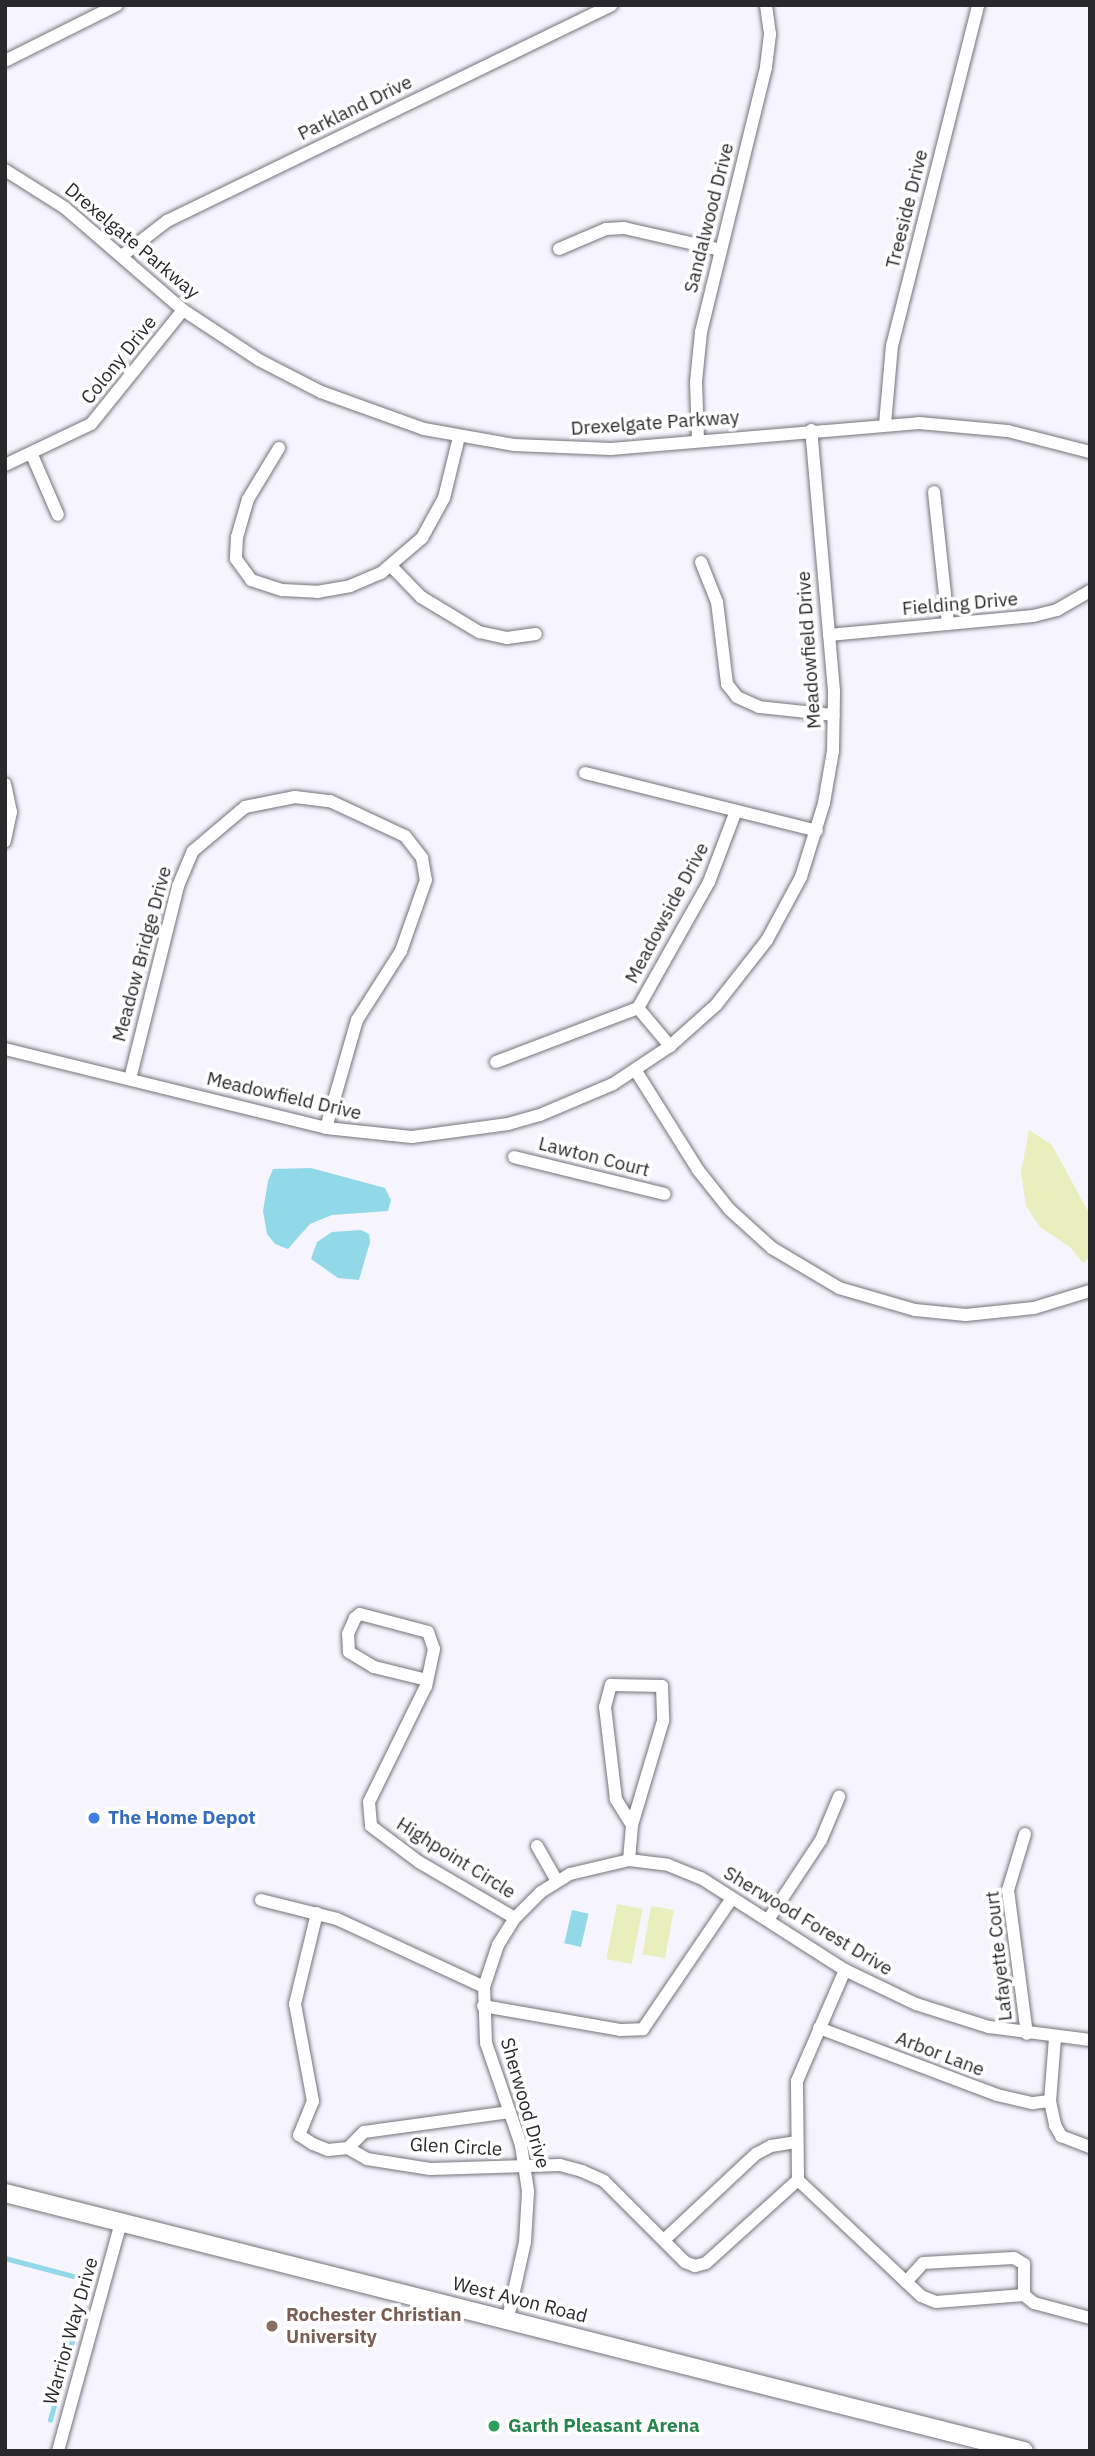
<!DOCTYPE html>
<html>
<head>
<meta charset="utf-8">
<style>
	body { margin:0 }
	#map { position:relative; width:1095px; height:2456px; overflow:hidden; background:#f6f5fd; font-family:"IBM Plex Sans",sans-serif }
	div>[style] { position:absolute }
	.green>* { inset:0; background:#e8eebc; transform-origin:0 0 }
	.water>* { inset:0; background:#91d8e8; transform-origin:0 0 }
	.stream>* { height:4.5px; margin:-2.25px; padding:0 2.25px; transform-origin:2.25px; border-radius:2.25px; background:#91d8e8 }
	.roads { filter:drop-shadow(0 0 2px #74737a) drop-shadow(0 0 2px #74737a) }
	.street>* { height:12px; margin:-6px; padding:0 6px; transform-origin:6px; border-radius:6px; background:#fff }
	.secondary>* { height:18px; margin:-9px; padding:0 9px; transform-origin:9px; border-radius:9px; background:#fff }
	.dots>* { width:19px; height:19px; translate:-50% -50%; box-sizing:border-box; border:4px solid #fff; border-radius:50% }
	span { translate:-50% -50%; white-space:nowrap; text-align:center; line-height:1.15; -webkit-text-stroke:7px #fff; paint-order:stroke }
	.street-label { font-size:19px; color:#29292b }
	.shop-label { font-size:19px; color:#366cbe; font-weight:700 }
	.left { translate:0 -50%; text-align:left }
	.education-label { font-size:19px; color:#785e54; font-weight:700 }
	.leisure-label { font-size:19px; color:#27864d; font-weight:700 }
	.frame { position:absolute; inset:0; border:7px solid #29292b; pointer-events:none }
</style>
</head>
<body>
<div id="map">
	<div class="green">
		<i style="clip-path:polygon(1029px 1130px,1052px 1145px,1090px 1215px,1090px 1257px,1083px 1263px,1070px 1247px,1040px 1227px,1026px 1206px,1021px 1172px)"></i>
		<i style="left:617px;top:1904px;width:26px;height:56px;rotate:11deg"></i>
		<i style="left:651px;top:1906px;width:23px;height:49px;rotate:10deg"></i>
	</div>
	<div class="water">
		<i style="clip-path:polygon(311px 1168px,385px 1188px,391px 1200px,388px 1211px,332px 1215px,310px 1224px,288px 1249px,275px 1244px,267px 1234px,263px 1211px,268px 1181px,273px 1169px)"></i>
		<i style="clip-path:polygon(361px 1230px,369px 1234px,370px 1242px,359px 1280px,338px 1278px,311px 1259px,317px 1242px,332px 1232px)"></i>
		<i style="left:572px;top:1910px;width:17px;height:34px;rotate:13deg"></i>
	</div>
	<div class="stream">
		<i style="left:5px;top:2258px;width:70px;rotate:14.8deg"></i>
		<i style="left:50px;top:2420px;width:109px;rotate:-74.6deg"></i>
	</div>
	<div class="roads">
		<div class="street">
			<i style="left:5px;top:61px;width:125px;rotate:-26.6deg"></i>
			<i style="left:5px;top:170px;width:71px;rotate:32.3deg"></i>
			<i style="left:65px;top:208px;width:156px;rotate:40.8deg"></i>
			<i style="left:183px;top:310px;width:91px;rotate:33.3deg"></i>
			<i style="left:259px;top:360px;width:70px;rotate:27.3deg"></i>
			<i style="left:321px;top:392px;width:109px;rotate:19.8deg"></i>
			<i style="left:424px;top:429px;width:91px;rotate:10.1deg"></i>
			<i style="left:514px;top:445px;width:97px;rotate:2.4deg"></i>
			<i style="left:611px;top:449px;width:309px;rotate:-4.8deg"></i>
			<i style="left:919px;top:423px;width:89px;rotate:5.1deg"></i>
			<i style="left:1008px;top:431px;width:85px;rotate:14.4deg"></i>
			<i style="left:559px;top:249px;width:51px;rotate:-23.1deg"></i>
			<i style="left:606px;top:229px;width:18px;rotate:-3deg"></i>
			<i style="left:624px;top:228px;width:99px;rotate:12.8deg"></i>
			<i style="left:123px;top:255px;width:56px;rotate:-37.7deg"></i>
			<i style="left:167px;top:221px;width:494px;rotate:-25.9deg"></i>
			<i style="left:885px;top:424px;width:78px;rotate:-84.9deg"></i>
			<i style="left:892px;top:346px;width:352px;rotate:-75.8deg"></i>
			<i style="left:698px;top:441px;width:59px;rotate:-91.9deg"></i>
			<i style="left:696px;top:382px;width:50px;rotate:-84.3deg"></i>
			<i style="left:701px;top:332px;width:273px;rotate:-76.2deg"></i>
			<i style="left:766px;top:67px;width:33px;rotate:-83deg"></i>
			<i style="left:770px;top:34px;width:29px;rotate:-98deg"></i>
			<i style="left:279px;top:448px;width:60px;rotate:121.3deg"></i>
			<i style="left:248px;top:499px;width:40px;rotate:106deg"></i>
			<i style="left:237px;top:537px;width:22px;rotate:93deg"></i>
			<i style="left:236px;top:559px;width:26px;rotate:54deg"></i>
			<i style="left:251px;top:580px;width:33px;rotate:18deg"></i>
			<i style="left:282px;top:590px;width:35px;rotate:3deg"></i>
			<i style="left:317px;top:592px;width:34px;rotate:-10deg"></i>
			<i style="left:350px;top:586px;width:34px;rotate:-23deg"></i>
			<i style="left:381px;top:573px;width:54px;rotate:-40.5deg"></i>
			<i style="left:422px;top:538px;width:46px;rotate:-61.2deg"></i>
			<i style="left:444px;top:498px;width:63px;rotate:-76.2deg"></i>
			<i style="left:32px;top:455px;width:65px;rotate:66.6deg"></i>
			<i style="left:5px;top:465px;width:95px;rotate:-25.5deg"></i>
			<i style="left:91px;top:424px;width:146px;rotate:-51.1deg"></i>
			<i style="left:934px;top:492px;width:133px;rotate:83.9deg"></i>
			<i style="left:701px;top:562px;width:43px;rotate:68.2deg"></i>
			<i style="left:717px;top:602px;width:83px;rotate:83deg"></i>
			<i style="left:727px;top:684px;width:16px;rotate:52deg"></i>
			<i style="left:737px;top:697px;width:24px;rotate:24deg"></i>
			<i style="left:759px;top:707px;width:75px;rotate:6.1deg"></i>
			<i style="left:391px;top:566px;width:43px;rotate:45.9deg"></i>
			<i style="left:421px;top:597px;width:68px;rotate:31.1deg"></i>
			<i style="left:479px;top:632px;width:29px;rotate:12deg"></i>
			<i style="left:507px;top:638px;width:29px;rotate:-8deg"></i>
			<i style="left:829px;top:635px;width:205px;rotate:-5.3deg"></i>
			<i style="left:1033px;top:616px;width:25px;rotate:-14deg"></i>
			<i style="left:1057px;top:610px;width:38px;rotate:-30deg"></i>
			<i style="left:585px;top:773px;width:239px;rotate:14deg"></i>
			<i style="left:5px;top:784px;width:29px;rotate:78deg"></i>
			<i style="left:11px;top:812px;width:30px;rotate:102deg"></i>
			<i style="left:638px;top:1008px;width:50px;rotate:49.9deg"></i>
			<i style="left:5px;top:1049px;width:331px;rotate:13.8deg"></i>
			<i style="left:326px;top:1128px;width:86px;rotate:6deg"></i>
			<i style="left:412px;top:1137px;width:97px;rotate:-7.7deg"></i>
			<i style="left:508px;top:1124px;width:33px;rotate:-16deg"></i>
			<i style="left:540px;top:1115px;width:79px;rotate:-23deg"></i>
			<i style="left:613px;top:1084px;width:69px;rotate:-33.7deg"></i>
			<i style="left:670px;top:1046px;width:62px;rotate:-41.7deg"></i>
			<i style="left:716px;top:1005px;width:83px;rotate:-51.9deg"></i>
			<i style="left:767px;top:940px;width:72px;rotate:-61.6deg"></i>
			<i style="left:801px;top:877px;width:77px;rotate:-72.7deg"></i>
			<i style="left:824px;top:803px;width:53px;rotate:-80.2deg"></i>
			<i style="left:833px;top:751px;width:60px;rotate:-89deg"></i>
			<i style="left:834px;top:691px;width:262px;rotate:-95deg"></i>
			<i style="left:496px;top:1062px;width:152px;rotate:-20.8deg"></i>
			<i style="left:638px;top:1008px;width:145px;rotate:-60.6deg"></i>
			<i style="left:709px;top:882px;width:76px;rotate:-69.2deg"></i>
			<i style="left:636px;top:1071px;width:117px;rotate:57.9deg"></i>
			<i style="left:698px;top:1170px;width:50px;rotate:51.5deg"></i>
			<i style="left:729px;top:1209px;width:58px;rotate:42.2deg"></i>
			<i style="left:772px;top:1248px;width:78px;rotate:30.8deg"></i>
			<i style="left:839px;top:1288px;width:79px;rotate:16.1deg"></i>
			<i style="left:915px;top:1310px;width:51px;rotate:5.6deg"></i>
			<i style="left:966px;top:1315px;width:68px;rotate:-5.9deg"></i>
			<i style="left:1034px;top:1308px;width:59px;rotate:-16.9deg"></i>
			<i style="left:130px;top:1079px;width:199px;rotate:-76deg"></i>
			<i style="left:178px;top:886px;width:38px;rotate:-67deg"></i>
			<i style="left:193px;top:851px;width:68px;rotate:-40.2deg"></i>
			<i style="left:245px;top:807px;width:51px;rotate:-11.3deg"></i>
			<i style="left:295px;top:797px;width:35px;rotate:7deg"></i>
			<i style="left:330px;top:801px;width:83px;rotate:25deg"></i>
			<i style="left:405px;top:836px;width:28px;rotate:52deg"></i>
			<i style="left:422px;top:858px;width:22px;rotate:80deg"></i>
			<i style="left:426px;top:880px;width:75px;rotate:109.4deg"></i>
			<i style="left:401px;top:951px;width:82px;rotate:122.5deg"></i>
			<i style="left:357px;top:1020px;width:112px;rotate:106deg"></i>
			<i style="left:514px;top:1157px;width:155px;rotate:13.8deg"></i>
			<i style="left:427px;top:1680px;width:55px;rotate:-166.2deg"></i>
			<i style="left:374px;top:1667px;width:29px;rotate:-149deg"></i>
			<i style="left:349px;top:1652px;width:18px;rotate:-93deg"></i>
			<i style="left:348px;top:1634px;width:17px;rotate:-66deg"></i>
			<i style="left:355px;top:1618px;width:6px;rotate:-39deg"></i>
			<i style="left:360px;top:1614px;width:70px;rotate:14.8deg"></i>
			<i style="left:428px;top:1632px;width:18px;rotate:71deg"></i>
			<i style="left:434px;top:1649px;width:38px;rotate:102deg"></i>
			<i style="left:426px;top:1686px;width:129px;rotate:116.2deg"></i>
			<i style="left:369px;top:1802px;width:24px;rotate:85deg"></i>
			<i style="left:371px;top:1826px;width:60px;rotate:36.9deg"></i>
			<i style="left:419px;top:1862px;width:111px;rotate:30.3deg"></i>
			<i style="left:1025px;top:1834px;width:59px;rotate:106.9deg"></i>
			<i style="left:1008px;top:1890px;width:145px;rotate:82.5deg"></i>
			<i style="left:537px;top:1846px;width:40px;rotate:60.3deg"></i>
			<i style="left:629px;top:1860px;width:35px;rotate:-85deg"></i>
			<i style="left:632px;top:1825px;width:31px;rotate:-122deg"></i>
			<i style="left:616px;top:1799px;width:93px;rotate:-96.8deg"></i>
			<i style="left:605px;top:1707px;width:23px;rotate:-75deg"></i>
			<i style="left:611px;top:1685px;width:51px;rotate:1.1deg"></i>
			<i style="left:662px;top:1686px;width:35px;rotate:88deg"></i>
			<i style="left:663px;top:1721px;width:109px;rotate:106.6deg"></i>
			<i style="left:261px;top:1900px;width:78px;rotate:14deg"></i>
			<i style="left:337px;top:1919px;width:162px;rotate:24.8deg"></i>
			<i style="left:317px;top:1913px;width:94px;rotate:103.6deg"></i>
			<i style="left:295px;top:2004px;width:99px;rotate:79.5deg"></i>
			<i style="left:313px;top:2101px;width:37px;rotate:112deg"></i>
			<i style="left:299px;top:2135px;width:17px;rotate:33deg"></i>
			<i style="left:313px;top:2144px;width:16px;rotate:22deg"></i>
			<i style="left:328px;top:2150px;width:20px;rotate:-6deg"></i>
			<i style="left:348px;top:2148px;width:22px;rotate:30deg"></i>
			<i style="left:367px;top:2159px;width:64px;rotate:9deg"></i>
			<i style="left:430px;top:2169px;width:130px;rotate:-1.8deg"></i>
			<i style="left:560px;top:2165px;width:23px;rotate:15deg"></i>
			<i style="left:582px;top:2171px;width:24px;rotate:24deg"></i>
			<i style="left:604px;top:2181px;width:115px;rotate:45deg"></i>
			<i style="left:685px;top:2262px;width:11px;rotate:22deg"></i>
			<i style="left:695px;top:2266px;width:11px;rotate:-15deg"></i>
			<i style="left:706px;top:2263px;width:124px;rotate:-42.1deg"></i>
			<i style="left:768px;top:1920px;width:96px;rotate:-56.5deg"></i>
			<i style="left:821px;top:1840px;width:47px;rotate:-67.3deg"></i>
			<i style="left:483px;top:2006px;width:139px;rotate:9.9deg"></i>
			<i style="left:620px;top:2030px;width:23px;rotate:-2deg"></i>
			<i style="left:643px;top:2029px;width:158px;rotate:-55.8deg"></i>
			<i style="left:819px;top:2028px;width:190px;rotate:20.6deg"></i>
			<i style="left:997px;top:2095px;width:37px;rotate:13deg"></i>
			<i style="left:1033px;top:2103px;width:17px;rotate:-7deg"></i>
			<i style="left:1055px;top:2038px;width:63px;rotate:94.5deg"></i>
			<i style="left:1050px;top:2101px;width:25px;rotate:78deg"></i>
			<i style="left:1055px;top:2125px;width:13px;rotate:61deg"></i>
			<i style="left:1061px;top:2136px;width:31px;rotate:21deg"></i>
			<i style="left:348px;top:2148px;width:23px;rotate:-45deg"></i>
			<i style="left:364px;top:2132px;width:147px;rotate:-7.8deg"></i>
			<i style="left:798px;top:2180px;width:169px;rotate:43.3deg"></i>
			<i style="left:921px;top:2296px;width:16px;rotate:22deg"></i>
			<i style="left:936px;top:2302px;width:88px;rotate:-4.5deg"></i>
			<i style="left:1024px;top:2295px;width:13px;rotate:39deg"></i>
			<i style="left:1034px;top:2303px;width:58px;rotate:15deg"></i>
			<i style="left:798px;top:2180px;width:99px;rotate:-90.6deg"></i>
			<i style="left:797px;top:2081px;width:121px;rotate:-66.6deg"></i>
			<i style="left:664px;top:2240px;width:126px;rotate:-43.1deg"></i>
			<i style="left:756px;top:2154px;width:17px;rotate:-28deg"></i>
			<i style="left:771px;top:2146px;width:26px;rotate:-9deg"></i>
			<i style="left:906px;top:2282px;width:25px;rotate:-48deg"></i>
			<i style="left:923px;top:2263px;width:91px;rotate:-3.1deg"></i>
			<i style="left:1014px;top:2258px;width:12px;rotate:31deg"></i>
			<i style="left:1024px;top:2264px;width:31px;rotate:90deg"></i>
			<i style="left:508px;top:2318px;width:78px;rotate:-77.4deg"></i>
			<i style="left:525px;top:2242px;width:51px;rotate:-86.6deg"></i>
			<i style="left:528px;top:2191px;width:47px;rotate:-98.7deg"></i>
			<i style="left:521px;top:2145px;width:108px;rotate:-108.9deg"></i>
			<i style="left:486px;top:2043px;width:56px;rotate:-92deg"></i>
			<i style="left:484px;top:1987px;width:44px;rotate:-71.6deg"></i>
			<i style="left:498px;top:1945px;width:32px;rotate:-58deg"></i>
			<i style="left:515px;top:1918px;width:37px;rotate:-45deg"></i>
			<i style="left:541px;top:1892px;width:34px;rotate:-32deg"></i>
			<i style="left:570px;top:1874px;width:61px;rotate:-13.3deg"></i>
			<i style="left:629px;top:1860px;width:39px;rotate:7deg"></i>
			<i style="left:668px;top:1865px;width:35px;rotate:22deg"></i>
			<i style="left:701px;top:1878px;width:171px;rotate:32.6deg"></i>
			<i style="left:845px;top:1970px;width:79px;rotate:25.6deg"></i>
			<i style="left:916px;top:2004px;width:77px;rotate:17.5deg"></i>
			<i style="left:989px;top:2027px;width:102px;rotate:7.3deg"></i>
			<i style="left:58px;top:2451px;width:238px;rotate:-74.6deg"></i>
		</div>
		<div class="secondary">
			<i style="left:5px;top:2193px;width:1051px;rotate:14.21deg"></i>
		</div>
	</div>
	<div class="dots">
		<i style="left:94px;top:1818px;background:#3f7fe0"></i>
		<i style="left:272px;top:2326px;background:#8d6e63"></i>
		<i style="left:494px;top:2426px;background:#2e9e5b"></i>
	</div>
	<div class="street-label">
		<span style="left:355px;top:108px;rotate:-26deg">Parkland Drive</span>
		<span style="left:907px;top:209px;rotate:-76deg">Treeside Drive</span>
		<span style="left:709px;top:218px;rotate:-76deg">Sandalwood Drive</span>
		<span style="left:132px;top:241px;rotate:40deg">Drexelgate Parkway</span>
		<span style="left:119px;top:360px;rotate:-51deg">Colony Drive</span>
		<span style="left:655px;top:423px;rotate:-4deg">Drexelgate Parkway</span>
		<span style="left:960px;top:604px;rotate:-5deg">Fielding Drive</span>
		<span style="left:809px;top:650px;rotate:-94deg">Meadowfield Drive</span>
		<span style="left:667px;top:913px;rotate:-62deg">Meadowside Drive</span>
		<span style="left:142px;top:954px;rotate:-75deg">Meadow Bridge Drive</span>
		<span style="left:284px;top:1096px;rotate:13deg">Meadowfield Drive</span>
		<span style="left:594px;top:1157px;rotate:14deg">Lawton Court</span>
		<span style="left:456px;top:1858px;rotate:32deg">Highpoint Circle</span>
		<span style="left:808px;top:1921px;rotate:31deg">Sherwood Forest Drive</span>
		<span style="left:999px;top:1956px;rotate:-96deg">Lafayette Court</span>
		<span style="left:940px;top:2054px;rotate:21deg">Arbor Lane</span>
		<span style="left:525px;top:2103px;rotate:74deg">Sherwood Drive</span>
		<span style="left:456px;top:2147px;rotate:3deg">Glen Circle</span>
		<span style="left:520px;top:2300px;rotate:14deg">West Avon Road</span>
		<span style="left:71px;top:2331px;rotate:-74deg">Warrior Way Drive</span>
	</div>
	<div class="shop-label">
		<span class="left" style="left:108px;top:1818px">The Home Depot</span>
	</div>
	<div class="education-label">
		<span class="left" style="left:286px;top:2326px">Rochester Christian<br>University</span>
	</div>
	<div class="leisure-label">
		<span class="left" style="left:508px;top:2426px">Garth Pleasant Arena</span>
	</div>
	<div class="frame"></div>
</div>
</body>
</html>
